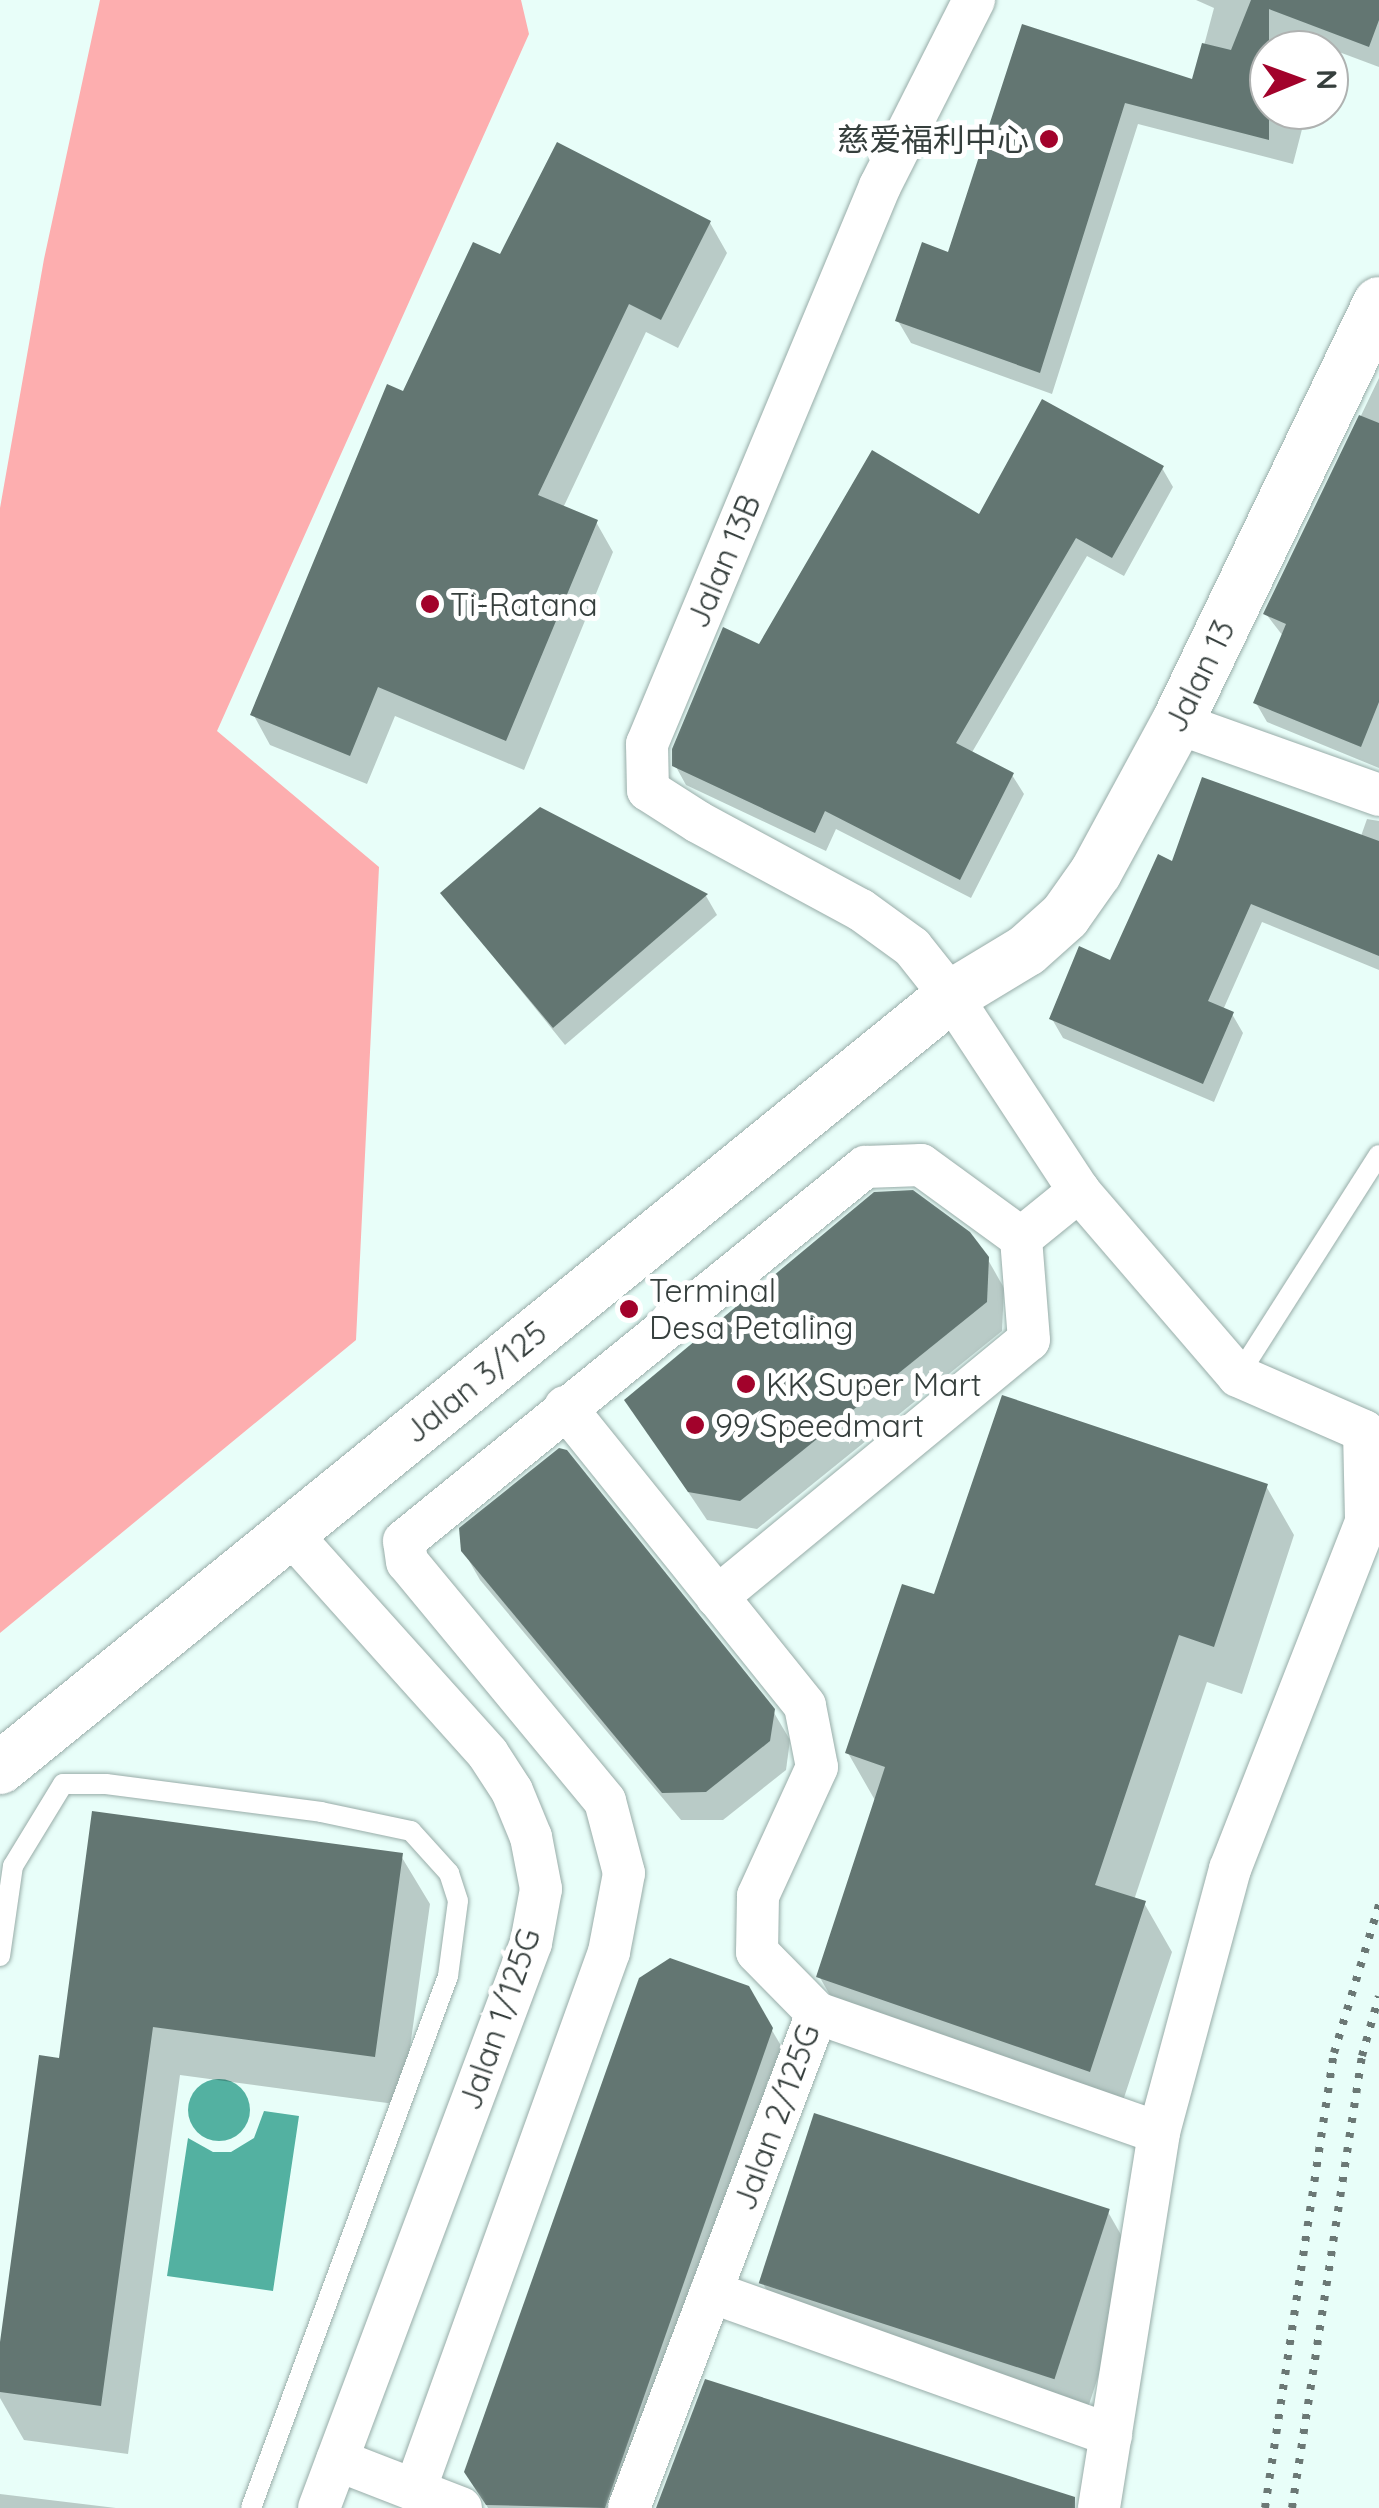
<!DOCTYPE html>
<html>
<head>
<meta charset="utf-8">
<style>
	body { margin:0 }
	#map { position:relative; width:1379px; height:2508px; overflow:hidden; background:#e8fef9; font-family:Quicksand,"Noto Sans SC",sans-serif }
	div>[style] { position:absolute }
	.forest>* { inset:0; background:#fdaeaf }
	.water>* { inset:0; background:#53b1a1 }
	.round { border-radius:50% }
	.shadow>* { inset:0; background:#0003 }
	.building>* { inset:0; background:#637672; transform-origin:0 0 }
	.roads { filter:drop-shadow(0 0 2px #98aca8) drop-shadow(0 0 2px #98aca8) }
	.service>* { height:20px; margin:-10px; padding:0 10px; transform-origin:10px; border-radius:10px; background:#fff }
	.minor>* { height:42px; margin:-21px; padding:0 21px; transform-origin:21px; border-radius:21px; background:#fff }
	.tertiary>* { height:52px; margin:-26px; padding:0 26px; transform-origin:26px; border-radius:26px; background:#fff }
	.rail>* { height:8px; margin-top:-4px; transform-origin:0; background:repeating-linear-gradient(90deg,#6b7875 0 5px,transparent 0 15px) }
	.dots>* { width:28px; height:28px; translate:-50% -50%; box-sizing:border-box; border:5px solid #fff; border-radius:50% }
	span { translate:-50% -50%; white-space:nowrap; text-align:center; line-height:1.15; -webkit-text-stroke:10px #fff; paint-order:stroke }
	.poi-label { font-size:32px; color:#363f3d }
	.right { translate:-100% -50%; text-align:right }
	.left { translate:0 -50%; text-align:left }
	.street-label { font-size:32px; color:#363f3d }
	.north { position:absolute; left:1249px; top:30px; width:100px; height:100px; box-sizing:border-box; background:#fff; border:2px solid #afb2b1; border-radius:50%; rotate:89deg; font-size:28px; font-weight:700; line-height:40px; text-align:center; color:#363f3d }
	.north::after { content:''; display:block; margin:auto; width:35px; height:45px; background:#a2022b; clip-path:polygon(50% 0,100% 100%,50% 72%,0 100%) }
</style>
</head>
<body>
<div id="map">
	<div class="forest">
		<i style="clip-path:polygon(100px 0,521px 0,529px 34px,217px 731px,379px 867px,356px 1340px,0 1633px,0 508px,44px 259px)"></i>
	</div>
	<div class="water">
		<i class="round" style="left:188px;top:2079px;width:62px;height:62px"></i>
		<i style="clip-path:polygon(264px 2111px,299px 2116px,273px 2291px,167px 2276px,188px 2138px,213px 2152px,231px 2152px,254px 2138px)"></i>
	</div>
	<div class="shadow">
		<i style="clip-path:polygon(1196px 0,1379px 0,1379px 67px,1323px 46px,1322px 50px,1269px 50px,1269px 110px,1307px 110px,1293px 164px,1138px 124px,1052px 394px,911px 343px,898px 321px,949px 255px,1024px 27px,1194px 83px,1214px 8px)"></i>
		<i style="clip-path:polygon(710px 223px,727px 253px,678px 348px,646px 332px,563px 508px,596px 522px,613px 552px,524px 770px,395px 716px,367px 784px,270px 745px,253px 714px,404px 394px,501px 258px)"></i>
		<i style="clip-path:polygon(1379px 378px,1379px 768px,1267px 722px,1256px 703px,1283px 636px,1266px 614px)"></i>
		<i style="clip-path:polygon(1162px 468px,1173px 487px,1124px 576px,1087px 556px,971px 754px,1012px 775px,1024px 794px,971px 898px,836px 829px,826px 851px,686px 785px,675px 765px,760px 647px,980px 518px)"></i>
		<i style="clip-path:polygon(541px 810px,706px 896px,717px 915px,565px 1045px,443px 894px)"></i>
		<i style="clip-path:polygon(1367px 819px,1379px 821px,1379px 970px,1262px 922px,1223px 1010px,1232px 1014px,1243px 1033px,1214px 1102px,1063px 1038px,1052px 1019px,1111px 963px,1361px 836px)"></i>
		<i style="clip-path:polygon(987px 1258px,1004px 1288px,1002px 1331px,757px 1529px,707px 1520px,627px 1401px)"></i>
		<i style="clip-path:polygon(1002px 1398px,1266px 1486px,1294px 1535px,1242px 1694px,1207px 1682px,1134px 1900px,1144px 1903px,1172px 1952px,1117px 2119px,847px 2025px,819px 1976px,876px 1802px,848px 1753px,936px 1597px)"></i>
		<i style="clip-path:polygon(463px 1550px,773px 1711px,790px 1740px,786px 1770px,723px 1820px,681px 1820px,480px 1580px)"></i>
		<i style="clip-path:polygon(401px 1856px,430px 1904px,402px 2105px,180px 2075px,128px 2454px,24px 2440px,0 2398px,0 2361px,61px 2061px)"></i>
		<i style="clip-path:polygon(747px 1988px,793px 2066px,636px 2508px,488px 2508px,467px 2471px)"></i>
		<i style="clip-path:polygon(1108px 2212px,1136px 2261px,1081px 2429px,790px 2331px,762px 2282px)"></i>
		<i style="clip-path:polygon(0 2494px,116px 2508px,0 2508px)"></i>
	</div>
	<div class="building">
		<i style="clip-path:polygon(1251px 0,1379px 0,1379px 20px,1369px 47px,1269px 9px,1269px 140px,1125px 103px,1040px 373px,895px 321px,922px 242px,948px 252px,1022px 24px,1192px 79px,1202px 43px,1231px 50px)"></i>
		<i style="clip-path:polygon(557px 142px,711px 221px,661px 320px,629px 304px,538px 495px,598px 520px,506px 741px,378px 687px,350px 756px,250px 715px,387px 384px,403px 391px,473px 242px,500px 254px)"></i>
		<i style="clip-path:polygon(1042px 399px,1164px 466px,1112px 558px,1076px 538px,956px 743px,1014px 773px,960px 880px,825px 811px,815px 833px,672px 766px,672px 749px,723px 627px,759px 644px,872px 450px,979px 514px)"></i>
		<i style="clip-path:polygon(1359px 415px,1379px 423px,1379px 702px,1361px 747px,1253px 703px,1286px 624px,1263px 614px)"></i>
		<i style="clip-path:polygon(1202px 777px,1379px 841px,1379px 956px,1251px 904px,1208px 1001px,1234px 1012px,1203px 1084px,1049px 1019px,1079px 946px,1110px 960px,1158px 854px,1172px 861px)"></i>
		<i style="clip-path:polygon(540px 807px,708px 894px,553px 1028px,440px 893px)"></i>
		<i style="clip-path:polygon(913px 1190px,970px 1232px,989px 1257px,987px 1302px,740px 1501px,688px 1492px,624px 1400px,874px 1192px)"></i>
		<i style="clip-path:polygon(1002px 1395px,1268px 1484px,1214px 1647px,1179px 1635px,1095px 1885px,1146px 1901px,1090px 2072px,816px 1977px,885px 1767px,845px 1753px,902px 1584px,934px 1594px)"></i>
		<i style="clip-path:polygon(559px 1448px,567px 1450px,775px 1709px,770px 1741px,706px 1792px,662px 1793px,461px 1551px,459px 1528px)"></i>
		<i style="clip-path:polygon(92px 1811px,403px 1853px,375px 2057px,153px 2027px,101px 2406px,0 2392px,0 2342px,39px 2055px,59px 2058px)"></i>
		<i style="clip-path:polygon(670px 1958px,749px 1986px,773px 2028px,605px 2508px,486px 2505px,464px 2472px,639px 1978px)"></i>
		<i style="left:814px;top:2113px;width:311px;height:179px;rotate:18deg"></i>
		<i style="clip-path:polygon(705px 2379px,1075px 2497px,1075px 2508px,656px 2508px)"></i>
	</div>
	<div class="roads">
		<div class="service">
			<i style="left:1238px;top:1376px;width:262px;rotate:-57.5deg"></i>
			<i style="left:0;top:1956px;width:91px;rotate:-81.8deg"></i>
			<i style="left:13px;top:1866px;width:96px;rotate:-58.6deg"></i>
			<i style="left:63px;top:1784px;width:43px"></i>
			<i style="left:106px;top:1784px;width:217px;rotate:7.4deg"></i>
			<i style="left:321px;top:1812px;width:92px;rotate:11.9deg"></i>
			<i style="left:411px;top:1831px;width:57px;rotate:47.9deg"></i>
			<i style="left:449px;top:1873px;width:29px;rotate:72deg"></i>
			<i style="left:458px;top:1901px;width:76px;rotate:97.6deg"></i>
			<i style="left:448px;top:1976px;width:567px;rotate:110.32deg"></i>
		</div>
		<div class="minor">
			<i style="left:974px;top:0;width:208px;rotate:116.8deg"></i>
			<i style="left:880px;top:186px;width:605px;rotate:112.66deg"></i>
			<i style="left:647px;top:744px;width:46px;rotate:88.8deg"></i>
			<i style="left:648px;top:790px;width:59px;rotate:32.6deg"></i>
			<i style="left:698px;top:822px;width:185px;rotate:28.4deg"></i>
			<i style="left:861px;top:910px;width:63px;rotate:36deg"></i>
			<i style="left:912px;top:947px;width:63px;rotate:51.5deg"></i>
			<i style="left:951px;top:996px;width:233px;rotate:56.7deg"></i>
			<i style="left:1079px;top:1191px;width:244px;rotate:49.3deg"></i>
			<i style="left:1238px;top:1376px;width:137px;rotate:23.6deg"></i>
			<i style="left:1364px;top:1431px;width:91px;rotate:88.7deg"></i>
			<i style="left:1366px;top:1522px;width:373px;rotate:111.4deg"></i>
			<i style="left:1230px;top:1869px;width:273px;rotate:105.1deg"></i>
			<i style="left:1159px;top:2133px;width:380px;rotate:99.1deg"></i>
			<i style="left:1177px;top:723px;width:214px;rotate:19.6deg"></i>
			<i style="left:565px;top:1407px;width:383px;rotate:51.2deg"></i>
			<i style="left:805px;top:1706px;width:62px;rotate:78.9deg"></i>
			<i style="left:817px;top:1767px;width:142px;rotate:114.6deg"></i>
			<i style="left:758px;top:1896px;width:56px;rotate:91deg"></i>
			<i style="left:757px;top:1952px;width:86px;rotate:45.5deg"></i>
			<i style="left:817px;top:2013px;width:529px;rotate:110.8deg"></i>
			<i style="left:289px;top:1532px;width:298px;rotate:48.1deg"></i>
			<i style="left:488px;top:1754px;width:44px;rotate:57deg"></i>
			<i style="left:512px;top:1791px;width:50px;rotate:67.6deg"></i>
			<i style="left:531px;top:1837px;width:53px;rotate:79.1deg"></i>
			<i style="left:541px;top:1889px;width:55px;rotate:100.5deg"></i>
			<i style="left:531px;top:1943px;width:603px;rotate:110.57deg"></i>
			<i style="left:717px;top:1597px;width:404px;rotate:-39.5deg"></i>
			<i style="left:1029px;top:1340px;width:102px;rotate:-94.5deg"></i>
			<i style="left:1021px;top:1238px;width:75px;rotate:-39deg"></i>
			<i style="left:817px;top:2013px;width:362px;rotate:19.3deg"></i>
			<i style="left:711px;top:2292px;width:425px;rotate:19.7deg"></i>
			<i style="left:337px;top:2460px;width:133px;rotate:21.2deg"></i>
			<i style="left:415px;top:2490px;width:572px;rotate:-70.17deg"></i>
			<i style="left:609px;top:1952px;width:80px;rotate:-79.2deg"></i>
			<i style="left:624px;top:1873px;width:74px;rotate:-104.8deg"></i>
			<i style="left:605px;top:1801px;width:310px;rotate:-129.6deg"></i>
			<i style="left:407px;top:1562px;width:21px;rotate:-98deg"></i>
			<i style="left:404px;top:1541px;width:594px;rotate:-39.05deg"></i>
			<i style="left:865px;top:1167px;width:56px;rotate:-2deg"></i>
			<i style="left:921px;top:1165px;width:124px;rotate:36.1deg"></i>
		</div>
		<div class="tertiary">
			<i style="left:0;top:1768px;width:1225px;rotate:-39.07deg"></i>
			<i style="left:951px;top:996px;width:89px;rotate:-31.2deg"></i>
			<i style="left:1027px;top:950px;width:51px;rotate:-41.8deg"></i>
			<i style="left:1065px;top:916px;width:54px;rotate:-54.8deg"></i>
			<i style="left:1096px;top:872px;width:170px;rotate:-61.5deg"></i>
			<i style="left:1177px;top:723px;width:466px;rotate:-64.3deg"></i>
		</div>
	</div>
	<div class="rail">
		<i style="left:1265px;top:2508px;width:460px;rotate:-81.4deg"></i>
		<i style="left:1334px;top:2053px;width:155px;rotate:-73.1deg"></i>
		<i style="left:1292px;top:2508px;width:457px;rotate:-81.2deg"></i>
		<i style="left:1362px;top:2056px;width:62px;rotate:-74.2deg"></i>
	</div>
	<div class="dots">
		<i style="left:1049px;top:139px;background:#a2022b"></i>
		<i style="left:430px;top:604px;background:#a2022b"></i>
		<i style="left:629px;top:1309px;background:#a2022b"></i>
		<i style="left:746px;top:1384px;background:#a2022b"></i>
		<i style="left:695px;top:1425px;background:#a2022b"></i>
	</div>
	<div class="poi-label">
		<span class="right" style="left:1029px;top:139px">慈爱福利中心</span>
		<span class="left" style="left:450px;top:604px">Ti-Ratana</span>
		<span class="left" style="left:649px;top:1309px">Terminal<br>Desa Petaling</span>
		<span class="left" style="left:766px;top:1384px">KK Super Mart</span>
		<span class="left" style="left:715px;top:1425px">99 Speedmart</span>
	</div>
	<div class="street-label">
		<span style="left:723px;top:561px;rotate:-67deg">Jalan 13B</span>
		<span style="left:1199px;top:676px;rotate:-64deg">Jalan 13</span>
		<span style="left:475px;top:1382px;rotate:-39deg">Jalan 3/125</span>
		<span style="left:499px;top:2019px;rotate:-71deg">Jalan 1/125G</span>
		<span style="left:776px;top:2117px;rotate:-70deg">Jalan 2/125G</span>
	</div>
	<div class="north">N</div>
</div>
</body>
</html>
